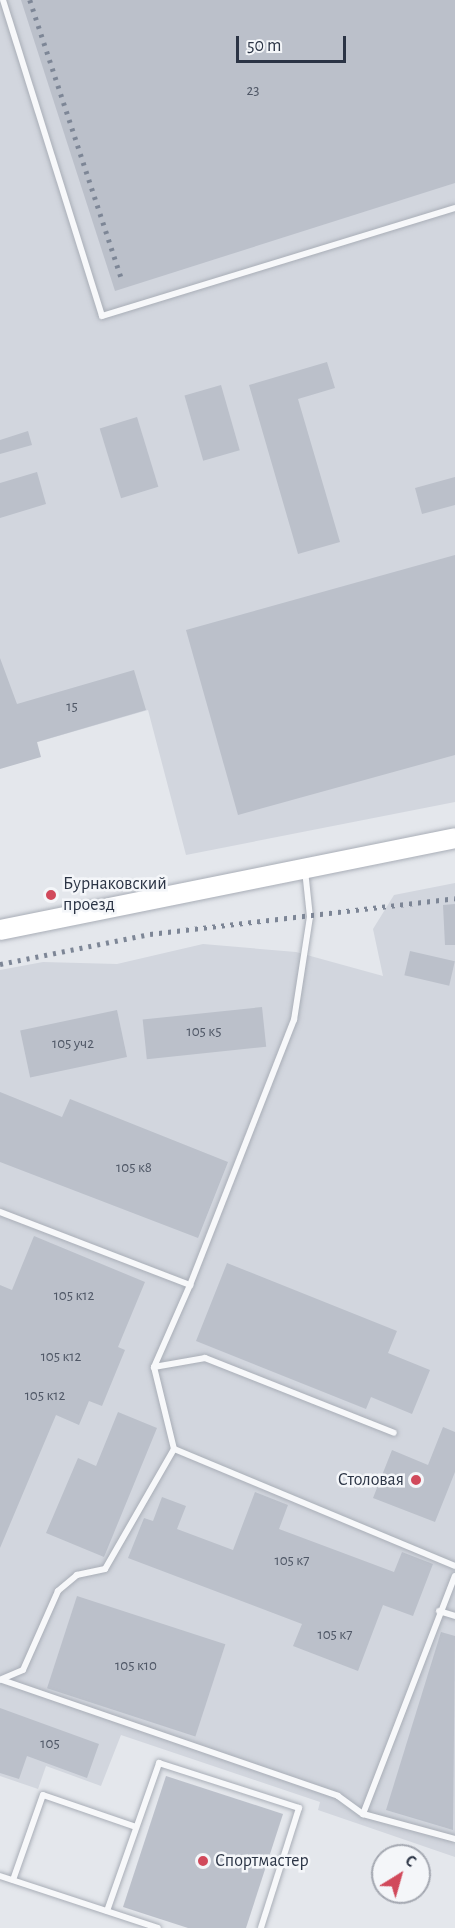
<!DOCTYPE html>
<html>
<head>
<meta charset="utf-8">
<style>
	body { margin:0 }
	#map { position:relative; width:455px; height:1928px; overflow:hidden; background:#e4e7ec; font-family:"Alegreya Sans",sans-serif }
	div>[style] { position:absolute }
	.built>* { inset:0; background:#d2d6de }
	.building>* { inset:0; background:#bbc0ca; transform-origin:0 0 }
	.roads { filter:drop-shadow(0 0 2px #a9aeb7) drop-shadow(0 0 2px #a9aeb7) }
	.lane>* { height:6px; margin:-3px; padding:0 3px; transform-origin:3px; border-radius:3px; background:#f7f8fa }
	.primary>* { height:20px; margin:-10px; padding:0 10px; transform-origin:10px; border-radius:10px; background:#fff }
	.rail>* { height:4.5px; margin-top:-2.25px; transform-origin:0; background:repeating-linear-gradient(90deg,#7d8696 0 3px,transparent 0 9px) }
	.dots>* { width:16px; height:16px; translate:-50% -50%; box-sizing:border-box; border:3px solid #f4f6f9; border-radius:50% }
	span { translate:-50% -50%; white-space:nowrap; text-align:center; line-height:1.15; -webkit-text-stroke:5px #f4f6f9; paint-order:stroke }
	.number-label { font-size:15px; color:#4f5766 }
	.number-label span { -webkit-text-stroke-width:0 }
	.poi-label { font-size:18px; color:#2b3445 }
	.left { translate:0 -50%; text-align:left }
	.right { translate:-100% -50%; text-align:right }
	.north { position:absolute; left:371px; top:1844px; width:60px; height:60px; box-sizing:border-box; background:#f4f6f9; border:2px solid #a4a8b1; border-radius:50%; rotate:37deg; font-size:16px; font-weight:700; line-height:24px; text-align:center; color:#2b3445 }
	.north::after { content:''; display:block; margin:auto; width:21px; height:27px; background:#d1495b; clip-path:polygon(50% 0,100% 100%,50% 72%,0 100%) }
	.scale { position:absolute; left:236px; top:36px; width:110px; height:27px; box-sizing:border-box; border:3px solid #2b3445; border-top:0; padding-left:8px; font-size:18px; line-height:21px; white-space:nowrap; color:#2b3445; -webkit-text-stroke:4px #f4f6f9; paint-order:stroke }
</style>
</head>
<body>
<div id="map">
	<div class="built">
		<i style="clip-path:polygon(0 0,455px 0,455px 802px,186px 855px,148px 710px,0 753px)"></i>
		<i style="clip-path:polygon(455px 883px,455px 1857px,318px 1810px,320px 1802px,121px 1735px,101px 1786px,46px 1766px,38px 1789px,0 1776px,0 970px,43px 962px,117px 964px,203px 944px,296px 952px,383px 976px,373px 929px,394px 895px)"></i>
	</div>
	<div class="building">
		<i style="clip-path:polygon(21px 0,455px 0,455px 183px,115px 291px)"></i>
		<i style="clip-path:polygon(327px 362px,335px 388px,298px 399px,340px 542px,298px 554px,249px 385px)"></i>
		<i style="left:221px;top:385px;width:68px;height:38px;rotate:74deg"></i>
		<i style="left:137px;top:417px;width:73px;height:39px;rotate:73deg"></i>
		<i style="clip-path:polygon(28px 431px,32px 445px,0 454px,0 440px)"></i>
		<i style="clip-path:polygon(37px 472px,46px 504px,0 518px,0 483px)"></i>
		<i style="clip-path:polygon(455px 477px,455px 505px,422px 514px,415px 488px)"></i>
		<i style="clip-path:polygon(455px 555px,455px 755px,238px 815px,186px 630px)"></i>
		<i style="clip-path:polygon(0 658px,17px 704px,134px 670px,146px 710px,37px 742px,41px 757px,0 769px)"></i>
		<i style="clip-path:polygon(455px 904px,455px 945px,445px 945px,443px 905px)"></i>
		<i style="left:410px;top:951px;width:46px;height:25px;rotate:13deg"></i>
		<i style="left:262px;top:1007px;width:40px;height:120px;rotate:84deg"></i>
		<i style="left:117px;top:1010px;width:48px;height:99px;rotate:78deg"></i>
		<i style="clip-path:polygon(0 1092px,62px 1117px,70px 1099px,228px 1162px,198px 1238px,0 1162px)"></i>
		<i style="clip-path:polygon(34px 1236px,145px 1282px,118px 1347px,125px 1350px,102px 1406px,89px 1401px,79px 1425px,56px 1415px,0 1548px,0 1285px,12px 1290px)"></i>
		<i style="clip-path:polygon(227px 1263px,397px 1331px,388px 1353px,430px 1370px,412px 1414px,371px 1397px,366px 1409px,196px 1341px)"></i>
		<i style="clip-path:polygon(118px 1412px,157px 1428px,104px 1557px,46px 1533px,78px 1458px,96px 1466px)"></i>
		<i style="clip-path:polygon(443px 1427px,455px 1432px,455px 1472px,435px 1522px,373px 1498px,392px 1450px,428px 1465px)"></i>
		<i style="clip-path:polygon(255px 1492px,288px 1505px,279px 1529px,394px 1572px,402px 1552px,433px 1564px,413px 1616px,383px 1605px,358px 1671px,293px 1646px,302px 1624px,128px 1558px,144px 1518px,153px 1521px,162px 1497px,186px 1506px,177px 1529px,233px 1550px)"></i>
		<i style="left:77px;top:1596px;width:156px;height:97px;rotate:18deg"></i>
		<i style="clip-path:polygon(441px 1632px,455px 1636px,453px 1830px,386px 1810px)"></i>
		<i style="clip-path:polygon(0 1708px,99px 1744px,87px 1778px,27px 1756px,19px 1779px,0 1773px)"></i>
		<i style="clip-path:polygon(166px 1776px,283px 1814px,246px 1928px,188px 1928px,123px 1907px)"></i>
	</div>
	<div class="roads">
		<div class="lane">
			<i style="left:3px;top:0;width:331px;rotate:72.6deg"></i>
			<i style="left:102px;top:316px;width:369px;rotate:-17deg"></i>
			<i style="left:0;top:1212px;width:204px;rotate:21deg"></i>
			<i style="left:190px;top:1285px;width:90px;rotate:113.7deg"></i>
			<i style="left:154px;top:1367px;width:84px;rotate:76.3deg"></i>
			<i style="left:174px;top:1449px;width:138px;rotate:119.9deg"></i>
			<i style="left:105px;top:1569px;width:29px;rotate:168deg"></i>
			<i style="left:77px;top:1575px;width:25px;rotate:140deg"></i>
			<i style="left:58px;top:1591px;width:86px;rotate:113.9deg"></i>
			<i style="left:23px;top:1670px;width:25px;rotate:157deg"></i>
			<i style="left:190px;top:1285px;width:285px;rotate:-68.6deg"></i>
			<i style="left:294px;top:1020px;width:104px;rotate:-81.2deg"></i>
			<i style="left:310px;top:917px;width:47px;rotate:-96.1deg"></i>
			<i style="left:154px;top:1367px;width:52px;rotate:-10deg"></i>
			<i style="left:205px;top:1358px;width:203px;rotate:21.6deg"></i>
			<i style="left:174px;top:1449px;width:304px;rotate:22.6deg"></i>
			<i style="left:439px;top:1611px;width:17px;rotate:17deg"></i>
			<i style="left:2px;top:1680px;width:355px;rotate:19deg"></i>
			<i style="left:338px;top:1796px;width:31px;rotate:36deg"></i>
			<i style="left:363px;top:1814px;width:95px;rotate:15.2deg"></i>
			<i style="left:363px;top:1814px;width:255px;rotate:-68.9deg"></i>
			<i style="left:0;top:1876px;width:166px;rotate:18.2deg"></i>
			<i style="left:13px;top:1880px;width:90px;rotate:-70.6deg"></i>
			<i style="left:43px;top:1795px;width:98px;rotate:19deg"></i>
			<i style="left:107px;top:1911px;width:157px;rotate:-70.6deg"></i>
			<i style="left:159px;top:1763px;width:147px;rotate:17.8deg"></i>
			<i style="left:299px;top:1808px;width:126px;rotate:107.6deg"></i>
		</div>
		<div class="primary">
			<i style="left:0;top:930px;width:464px;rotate:-11.4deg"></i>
		</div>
	</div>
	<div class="rail">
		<i style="left:30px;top:0;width:292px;rotate:71.8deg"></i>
		<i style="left:0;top:964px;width:153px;rotate:-11.3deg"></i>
		<i style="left:150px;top:934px;width:307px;rotate:-6.7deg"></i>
	</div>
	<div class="dots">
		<i style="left:51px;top:895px;background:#d1495b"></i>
		<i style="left:416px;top:1480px;background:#d1495b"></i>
		<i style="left:203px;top:1861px;background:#d1495b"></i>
	</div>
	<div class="number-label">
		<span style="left:253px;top:91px">23</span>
		<span style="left:72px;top:707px">15</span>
		<span style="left:204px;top:1032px">105 к5</span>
		<span style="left:73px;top:1044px">105 уч2</span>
		<span style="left:134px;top:1168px">105 к8</span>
		<span style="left:74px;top:1296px">105 к12</span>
		<span style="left:61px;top:1357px">105 к12</span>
		<span style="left:45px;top:1396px">105 к12</span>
		<span style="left:292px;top:1561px">105 к7</span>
		<span style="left:335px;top:1635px">105 к7</span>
		<span style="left:136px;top:1666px">105 к10</span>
		<span style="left:50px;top:1744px">105</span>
	</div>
	<div class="poi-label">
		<span class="left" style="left:63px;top:895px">Бурнаковский<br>проезд</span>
		<span class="right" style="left:404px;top:1480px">Столовая</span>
		<span class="left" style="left:215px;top:1861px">Спортмастер</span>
	</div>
	<div class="north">С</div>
	<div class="scale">50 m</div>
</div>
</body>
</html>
